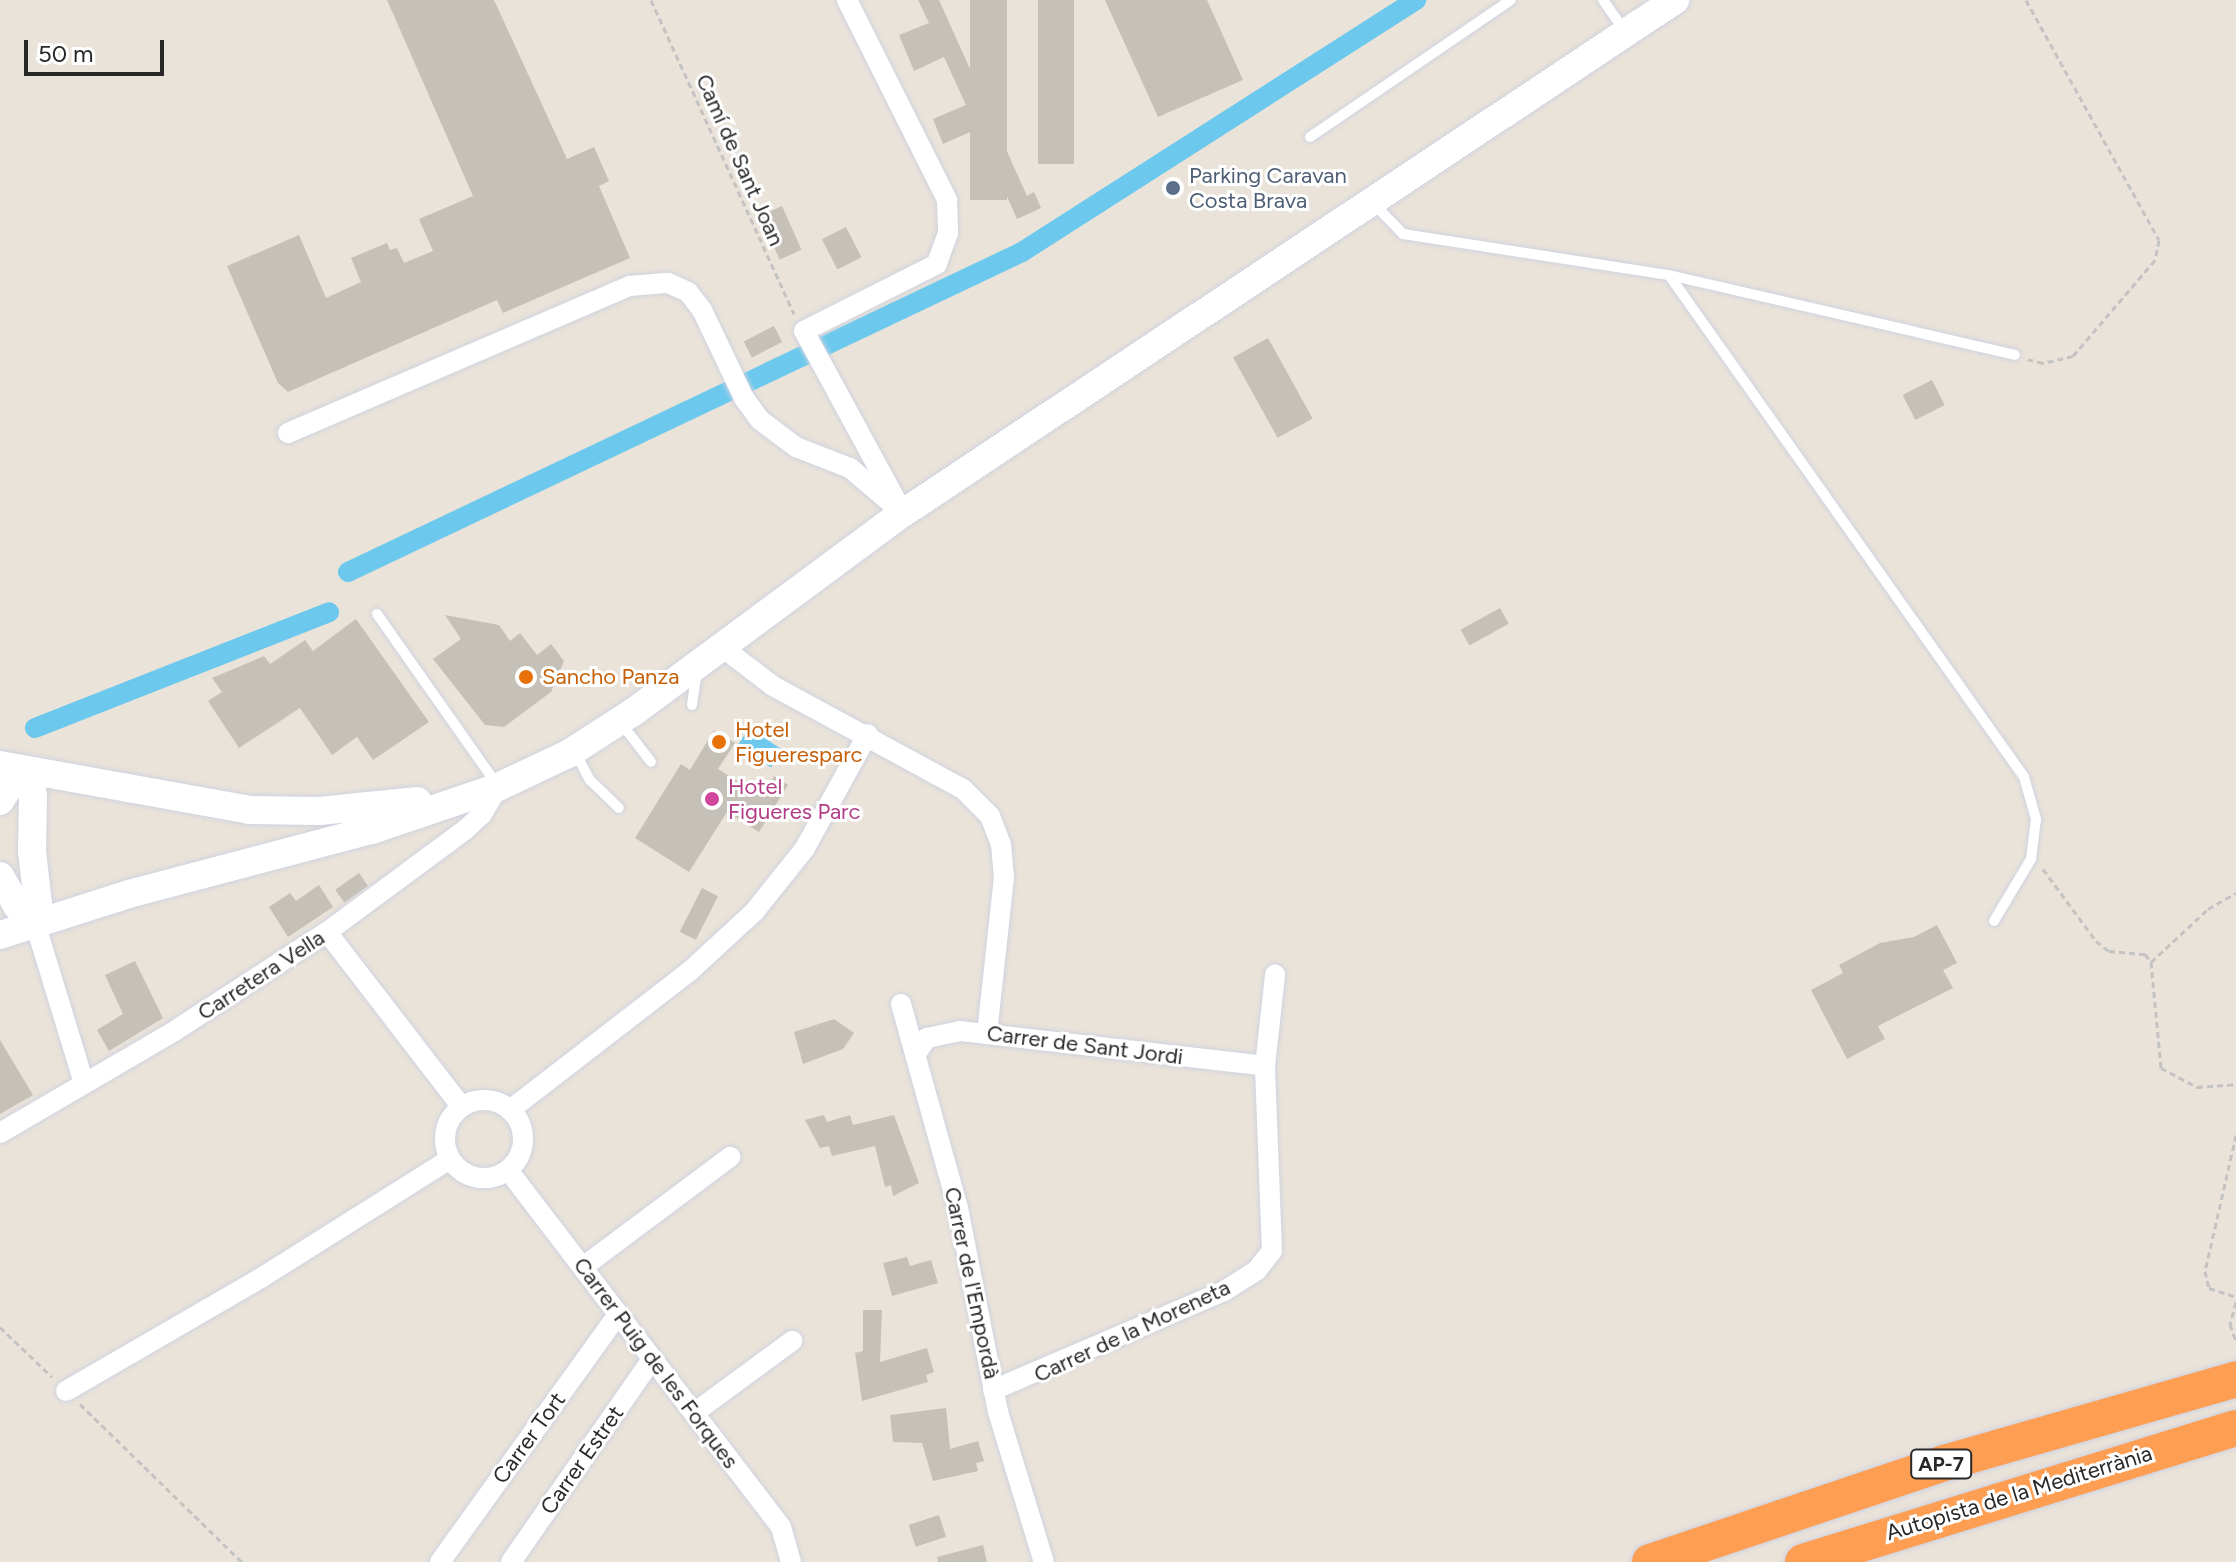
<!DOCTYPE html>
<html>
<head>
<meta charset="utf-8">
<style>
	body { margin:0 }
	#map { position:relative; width:2236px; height:1562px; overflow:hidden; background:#eae3d9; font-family:Figtree,sans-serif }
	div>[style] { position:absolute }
	.water>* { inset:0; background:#6cc9ed; transform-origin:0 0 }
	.canal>* { height:20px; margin:-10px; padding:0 10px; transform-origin:10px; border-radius:10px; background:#6cc9ed }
	.building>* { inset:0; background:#c5c1b8; transform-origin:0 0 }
	.path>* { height:3px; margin-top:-1.5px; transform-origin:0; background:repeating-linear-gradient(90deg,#c3c3c3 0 6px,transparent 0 10px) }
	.roads { filter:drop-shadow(0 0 2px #cfd2e1) drop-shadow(0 0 2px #cfd2e1) }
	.service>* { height:10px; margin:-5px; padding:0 5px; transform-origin:5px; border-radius:5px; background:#fff }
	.minor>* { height:20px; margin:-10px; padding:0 10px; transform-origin:10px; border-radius:10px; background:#fff }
	.minor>.ring { margin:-10px; padding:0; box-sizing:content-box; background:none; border:20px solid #fff; border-radius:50% }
	.secondary>* { height:28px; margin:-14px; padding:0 14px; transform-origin:14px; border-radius:14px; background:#fff }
	.motorway>* { height:36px; margin:-18px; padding:0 18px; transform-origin:18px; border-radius:18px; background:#fd9e52 }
	.dots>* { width:22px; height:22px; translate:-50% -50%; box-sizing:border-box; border:4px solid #fff; border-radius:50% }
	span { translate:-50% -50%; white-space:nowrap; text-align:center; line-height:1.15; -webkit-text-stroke:6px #fff; paint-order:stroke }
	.shield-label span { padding:2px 6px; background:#fff; border:2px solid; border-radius:6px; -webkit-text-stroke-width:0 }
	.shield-label { font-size:20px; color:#282828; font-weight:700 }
	.street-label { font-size:22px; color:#282828 }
	.service-label { font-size:22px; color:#4e5e75 }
	.left { translate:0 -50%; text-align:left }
	.food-label { font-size:22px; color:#c56008 }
	.hotel-label { font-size:22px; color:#b23c85 }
	.scale { position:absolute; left:24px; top:40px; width:140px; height:36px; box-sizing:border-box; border:4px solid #282828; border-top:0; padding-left:10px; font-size:24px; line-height:28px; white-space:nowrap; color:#282828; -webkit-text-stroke:6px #fff; paint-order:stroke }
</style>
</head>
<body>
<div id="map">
	<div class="water">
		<i style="left:749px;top:728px;width:40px;height:21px;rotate:33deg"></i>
	</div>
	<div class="canal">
		<i style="left:348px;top:572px;width:746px;rotate:-25.4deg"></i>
		<i style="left:1022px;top:252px;width:468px;rotate:-32.6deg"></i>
		<i style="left:35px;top:728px;width:316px;rotate:-21.5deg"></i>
	</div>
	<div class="building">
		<i style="clip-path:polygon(387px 0,494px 0,567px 159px,594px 147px,609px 181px,599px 186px,630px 258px,503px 313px,497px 300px,288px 392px,278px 383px,227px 266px,299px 235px,326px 298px,361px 282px,351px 258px,387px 243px,390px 250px,397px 248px,404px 263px,433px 251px,419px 219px,473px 196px)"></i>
		<i style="clip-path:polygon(918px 0,939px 0,1027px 196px,1034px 192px,1041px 208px,1017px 219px,977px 129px,943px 144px,933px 119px,966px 105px,944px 57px,914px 71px,899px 35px,929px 23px)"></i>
		<i style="left:970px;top:0;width:37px;height:200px"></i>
		<i style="left:1038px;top:0;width:36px;height:164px"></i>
		<i style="clip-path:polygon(1105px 0,1207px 0,1243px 80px,1158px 117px)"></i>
		<i style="left:782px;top:206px;width:48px;height:24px;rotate:66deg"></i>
		<i style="left:846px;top:227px;width:34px;height:27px;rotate:63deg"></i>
		<i style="left:774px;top:326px;width:18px;height:34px;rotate:63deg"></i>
		<i style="left:1268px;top:338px;width:92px;height:40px;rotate:61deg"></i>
		<i style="left:1932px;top:380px;width:28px;height:33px;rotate:63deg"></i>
		<i style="left:1500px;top:608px;width:18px;height:45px;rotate:61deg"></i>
		<i style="clip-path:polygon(445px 615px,499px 625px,510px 641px,520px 633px,537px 655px,551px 644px,564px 661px,551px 692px,504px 727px,485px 725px,433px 659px,461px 639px)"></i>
		<i style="clip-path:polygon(356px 619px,429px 722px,373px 760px,357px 737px,332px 755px,300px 708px,239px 748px,208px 701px,222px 692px,212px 678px,264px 656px,270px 664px,305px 640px,313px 651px)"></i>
		<i style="clip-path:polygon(714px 730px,735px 743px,718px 769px,763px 797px,774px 776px,788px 785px,759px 832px,727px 812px,689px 872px,635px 838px,681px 764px,690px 770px)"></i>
		<i style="left:359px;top:873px;width:16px;height:29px;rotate:55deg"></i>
		<i style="clip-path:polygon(319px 885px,333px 907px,288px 937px,269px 907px,290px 893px,296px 901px)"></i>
		<i style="left:702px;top:888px;width:18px;height:49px;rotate:27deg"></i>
		<i style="clip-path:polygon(1937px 925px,1957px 963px,1943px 970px,1953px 988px,1878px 1026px,1885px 1039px,1847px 1059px,1811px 990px,1843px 973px,1839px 965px,1880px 943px,1914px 937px)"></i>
		<i style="clip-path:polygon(135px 961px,163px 1018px,109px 1051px,97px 1030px,123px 1014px,105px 975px)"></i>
		<i style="clip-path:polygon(834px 1019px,854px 1033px,843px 1049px,803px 1064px,794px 1032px)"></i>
		<i style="clip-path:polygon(0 1040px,33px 1095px,0 1114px)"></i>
		<i style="clip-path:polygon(824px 1115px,827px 1122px,850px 1115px,853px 1125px,894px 1115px,919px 1183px,893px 1196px,891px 1185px,885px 1187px,875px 1146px,832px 1156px,829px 1146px,820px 1148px,805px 1120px)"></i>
		<i style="clip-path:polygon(907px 1257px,910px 1266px,931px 1260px,938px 1283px,892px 1296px,883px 1263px)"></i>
		<i style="clip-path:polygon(863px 1310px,882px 1310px,880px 1362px,927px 1348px,934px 1372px,926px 1375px,928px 1382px,862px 1401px,855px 1353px,863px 1351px)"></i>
		<i style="clip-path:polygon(946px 1408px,950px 1449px,978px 1441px,984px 1461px,976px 1463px,978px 1471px,933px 1481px,922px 1443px,893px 1442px,890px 1415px)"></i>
		<i style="left:939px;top:1515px;width:23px;height:32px;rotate:72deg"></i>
		<i style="clip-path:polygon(983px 1545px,987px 1562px,938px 1562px,937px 1557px)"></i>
	</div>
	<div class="path">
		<i style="left:651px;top:0;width:345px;rotate:65.5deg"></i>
		<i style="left:2026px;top:0;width:274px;rotate:61deg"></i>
		<i style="left:2159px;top:240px;width:20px;rotate:101deg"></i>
		<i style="left:2155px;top:260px;width:126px;rotate:130.5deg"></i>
		<i style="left:2073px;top:356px;width:31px;rotate:167deg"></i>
		<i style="left:2043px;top:363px;width:16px;rotate:-166deg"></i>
		<i style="left:2043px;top:869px;width:89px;rotate:53.6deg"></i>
		<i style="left:2096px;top:941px;width:16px;rotate:38deg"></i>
		<i style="left:2109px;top:951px;width:36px;rotate:5deg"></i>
		<i style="left:2145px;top:954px;width:10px;rotate:53deg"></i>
		<i style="left:2151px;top:962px;width:106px;rotate:84.6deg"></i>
		<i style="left:2161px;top:1068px;width:41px;rotate:27.8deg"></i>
		<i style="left:2197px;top:1087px;width:39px;rotate:-4deg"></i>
		<i style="left:2151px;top:962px;width:78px;rotate:-42.9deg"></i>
		<i style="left:2208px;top:909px;width:32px;rotate:-30deg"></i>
		<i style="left:2236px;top:1135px;width:139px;rotate:102.8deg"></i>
		<i style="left:2205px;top:1271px;width:17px;rotate:77deg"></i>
		<i style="left:2209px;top:1288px;width:28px;rotate:18deg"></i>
		<i style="left:2236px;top:1302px;width:23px;rotate:105deg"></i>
		<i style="left:2230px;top:1324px;width:18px;rotate:71deg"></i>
		<i style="left:0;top:1327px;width:72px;rotate:43.9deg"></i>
		<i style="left:80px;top:1404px;width:226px;rotate:44.3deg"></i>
	</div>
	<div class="roads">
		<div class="service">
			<i style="left:1603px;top:0;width:37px;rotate:55deg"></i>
			<i style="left:1310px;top:137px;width:243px;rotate:-34.3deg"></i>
			<i style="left:1372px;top:202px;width:45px;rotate:45.9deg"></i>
			<i style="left:1403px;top:234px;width:269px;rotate:8.8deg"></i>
			<i style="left:1669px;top:275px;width:355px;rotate:13deg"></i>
			<i style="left:1669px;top:275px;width:615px;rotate:54.73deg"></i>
			<i style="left:2024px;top:777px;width:44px;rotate:74.1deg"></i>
			<i style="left:2036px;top:819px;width:40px;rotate:97.1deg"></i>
			<i style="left:2031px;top:859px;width:72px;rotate:120.8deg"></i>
			<i style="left:377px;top:614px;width:210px;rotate:54.9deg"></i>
			<i style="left:692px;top:705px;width:34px;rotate:-82deg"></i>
			<i style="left:621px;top:723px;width:49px;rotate:52.4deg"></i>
			<i style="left:576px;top:754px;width:30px;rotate:62deg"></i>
			<i style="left:590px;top:780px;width:40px;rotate:44deg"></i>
		</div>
		<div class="minor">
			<i style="left:847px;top:0;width:224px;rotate:63.4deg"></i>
			<i style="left:947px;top:200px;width:33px;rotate:88deg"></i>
			<i style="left:948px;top:233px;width:33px;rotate:110deg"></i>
			<i style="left:937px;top:264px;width:149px;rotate:153.3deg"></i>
			<i style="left:804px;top:331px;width:195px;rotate:61.5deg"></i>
			<i style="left:288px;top:433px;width:372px;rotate:-23.3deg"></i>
			<i style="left:630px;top:286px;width:38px;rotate:-5deg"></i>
			<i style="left:668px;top:283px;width:22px;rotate:24deg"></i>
			<i style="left:688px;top:292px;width:23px;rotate:52deg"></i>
			<i style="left:702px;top:310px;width:98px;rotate:64.5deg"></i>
			<i style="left:744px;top:398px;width:27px;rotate:54deg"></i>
			<i style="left:760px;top:420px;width:45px;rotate:36.9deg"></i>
			<i style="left:796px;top:447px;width:58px;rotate:21.3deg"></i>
			<i style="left:850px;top:468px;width:70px;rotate:40.3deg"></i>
			<i style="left:722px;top:647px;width:64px;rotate:37.4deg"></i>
			<i style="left:773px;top:686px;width:216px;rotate:28.5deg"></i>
			<i style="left:963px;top:789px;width:38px;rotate:45deg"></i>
			<i style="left:990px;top:816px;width:30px;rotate:69deg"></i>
			<i style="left:1001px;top:844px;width:33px;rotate:85deg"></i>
			<i style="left:1004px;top:877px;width:158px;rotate:96.2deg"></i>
			<i style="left:35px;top:923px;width:167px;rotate:73deg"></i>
			<i style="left:327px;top:932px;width:221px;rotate:52.4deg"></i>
			<i style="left:901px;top:1004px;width:212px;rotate:74.4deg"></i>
			<i style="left:958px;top:1208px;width:208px;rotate:78.9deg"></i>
			<i style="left:998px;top:1412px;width:157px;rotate:73deg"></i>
			<i style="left:915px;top:1055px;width:21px;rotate:-55deg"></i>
			<i style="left:927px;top:1038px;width:34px;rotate:-12deg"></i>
			<i style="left:960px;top:1031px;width:307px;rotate:6.5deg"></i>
			<i class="ring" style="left:445px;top:1100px;width:58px;height:58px"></i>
			<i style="left:510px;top:1110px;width:227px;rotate:-37.7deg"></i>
			<i style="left:690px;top:971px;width:87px;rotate:-42.7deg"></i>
			<i style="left:754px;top:912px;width:82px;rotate:-51.4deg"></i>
			<i style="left:805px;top:848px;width:130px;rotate:-61.1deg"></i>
			<i style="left:0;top:1133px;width:204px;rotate:-30.3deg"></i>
			<i style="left:176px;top:1030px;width:180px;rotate:-33deg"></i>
			<i style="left:327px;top:932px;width:173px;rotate:-36.5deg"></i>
			<i style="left:466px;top:829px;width:22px;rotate:-43deg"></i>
			<i style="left:482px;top:814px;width:31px;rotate:-59deg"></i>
			<i style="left:508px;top:1170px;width:449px;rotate:52.6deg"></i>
			<i style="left:781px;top:1527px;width:36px;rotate:74deg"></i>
			<i style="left:583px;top:1267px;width:184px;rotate:-36.8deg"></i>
			<i style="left:993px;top:1390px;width:251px;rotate:-23.2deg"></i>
			<i style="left:1224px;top:1291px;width:39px;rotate:-32deg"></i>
			<i style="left:1257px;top:1270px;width:24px;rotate:-52deg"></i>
			<i style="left:1272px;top:1251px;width:185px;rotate:-92.2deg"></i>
			<i style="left:1265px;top:1066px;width:92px;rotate:-83.7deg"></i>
			<i style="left:66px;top:1391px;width:225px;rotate:-30.1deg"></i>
			<i style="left:261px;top:1278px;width:223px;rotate:-32.2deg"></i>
			<i style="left:694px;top:1413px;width:122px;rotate:-36.3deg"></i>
			<i style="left:440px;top:1562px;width:305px;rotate:-54.3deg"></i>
			<i style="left:511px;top:1562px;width:247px;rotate:-55.2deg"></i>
		</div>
		<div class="secondary">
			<i style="left:0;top:765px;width:253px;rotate:10.2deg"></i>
			<i style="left:249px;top:810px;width:70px;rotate:0.8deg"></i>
			<i style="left:319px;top:811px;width:99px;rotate:-5.8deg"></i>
			<i style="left:0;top:801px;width:38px;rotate:-57deg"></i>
			<i style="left:21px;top:769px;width:13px;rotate:48deg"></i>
			<i style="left:30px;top:779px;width:17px;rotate:80deg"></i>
			<i style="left:33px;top:796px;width:55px;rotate:91deg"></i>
			<i style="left:32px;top:851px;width:53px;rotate:83.5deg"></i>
			<i style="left:38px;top:904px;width:19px;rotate:99deg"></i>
			<i style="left:0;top:876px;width:34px;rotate:60deg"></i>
			<i style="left:17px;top:906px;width:25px;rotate:43deg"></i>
			<i style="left:0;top:935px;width:135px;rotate:-17.6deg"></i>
			<i style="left:129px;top:894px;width:251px;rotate:-14.8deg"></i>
			<i style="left:372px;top:830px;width:133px;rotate:-18.8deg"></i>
			<i style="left:498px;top:787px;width:80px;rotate:-25.3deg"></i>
			<i style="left:570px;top:753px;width:77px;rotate:-32.9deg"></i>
			<i style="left:635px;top:711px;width:333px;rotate:-36.5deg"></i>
			<i style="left:903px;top:513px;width:927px;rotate:-33.6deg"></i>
		</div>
		<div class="motorway">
			<i style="left:1650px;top:1562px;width:310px;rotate:-18.6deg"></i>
			<i style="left:1944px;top:1463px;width:304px;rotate:-16deg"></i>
			<i style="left:1803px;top:1562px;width:453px;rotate:-17.2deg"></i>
		</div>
	</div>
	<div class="dots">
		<i style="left:1173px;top:188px;background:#5c6f8a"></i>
		<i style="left:526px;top:677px;background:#e8710a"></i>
		<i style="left:719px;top:742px;background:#e8710a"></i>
		<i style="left:712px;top:799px;background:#d1479c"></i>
	</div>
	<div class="shield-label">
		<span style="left:1941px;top:1464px">AP-7</span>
	</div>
	<div class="street-label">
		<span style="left:740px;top:160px;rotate:66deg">Camí de Sant Joan</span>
		<span style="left:261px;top:975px;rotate:-33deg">Carretera Vella</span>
		<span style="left:1085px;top:1045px;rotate:7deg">Carrer de Sant Jordi</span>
		<span style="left:972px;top:1283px;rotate:78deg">Carrer de l'Empordà</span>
		<span style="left:1132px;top:1331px;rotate:-25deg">Carrer de la Moreneta</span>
		<span style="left:656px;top:1363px;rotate:53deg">Carrer Puig de les Forques</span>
		<span style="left:529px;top:1438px;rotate:-54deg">Carrer Tort</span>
		<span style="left:582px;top:1460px;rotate:-55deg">Carrer Estret</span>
		<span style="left:2019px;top:1493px;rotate:-17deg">Autopista de la Mediterrània</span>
	</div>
	<div class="service-label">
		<span class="left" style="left:1189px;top:188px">Parking Caravan<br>Costa Brava</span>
	</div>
	<div class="food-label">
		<span class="left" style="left:542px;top:677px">Sancho Panza</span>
		<span class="left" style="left:735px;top:742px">Hotel<br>Figueresparc</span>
	</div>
	<div class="hotel-label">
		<span class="left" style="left:728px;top:799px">Hotel<br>Figueres Parc</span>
	</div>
	<div class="scale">50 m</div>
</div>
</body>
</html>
